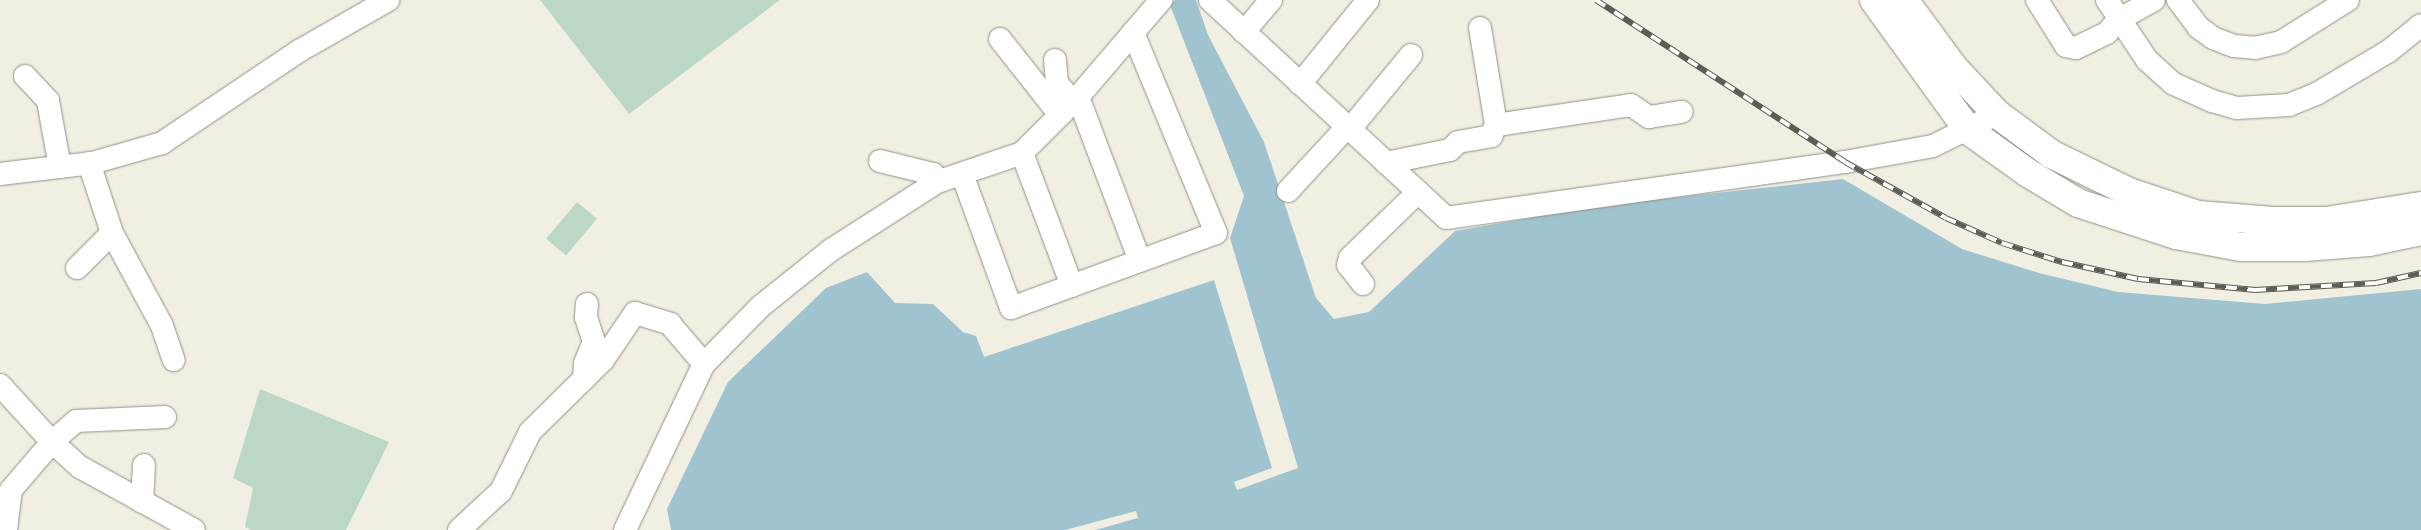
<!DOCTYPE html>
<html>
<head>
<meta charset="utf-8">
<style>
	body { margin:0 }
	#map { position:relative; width:2421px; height:530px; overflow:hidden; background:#f1efe2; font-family:Commissioner,sans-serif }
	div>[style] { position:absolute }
	.green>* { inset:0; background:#bbd8c7; transform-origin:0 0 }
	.water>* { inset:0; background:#a0c3d0 }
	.roads { filter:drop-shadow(0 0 1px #929084) drop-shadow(0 0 1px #929084) }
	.minor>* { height:22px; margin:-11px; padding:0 11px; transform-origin:11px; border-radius:11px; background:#fff }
	.highway>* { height:28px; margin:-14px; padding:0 14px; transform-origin:14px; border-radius:14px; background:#fff }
	.rail>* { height:5.5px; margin-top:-2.75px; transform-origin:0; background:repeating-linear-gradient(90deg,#fff 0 11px,#5d5c55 0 22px); box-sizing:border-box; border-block:1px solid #5d5c55 }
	span { translate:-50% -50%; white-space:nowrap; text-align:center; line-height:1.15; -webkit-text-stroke:4px #fff; paint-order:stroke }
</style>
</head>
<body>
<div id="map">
	<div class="green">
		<i style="clip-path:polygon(540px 0,780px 0,629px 114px)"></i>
		<i style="left:577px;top:202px;width:26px;height:48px;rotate:40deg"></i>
		<i style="clip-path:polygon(260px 389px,389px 442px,346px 530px,251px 530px,245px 527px,253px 488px,233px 478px)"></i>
	</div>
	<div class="water">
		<i style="clip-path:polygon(1175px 0,1196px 0,1208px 35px,1264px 142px,1316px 298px,1334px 319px,1369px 312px,1455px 231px,1606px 205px,1843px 179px,1962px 249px,2039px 273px,2118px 292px,2265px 304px,2421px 289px,2421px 530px,1095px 530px,1138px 518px,1136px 511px,1065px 530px,671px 530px,667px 509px,728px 382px,826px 288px,867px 272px,895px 303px,933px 304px,963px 332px,976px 336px,984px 357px,1214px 280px,1272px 468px,1234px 482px,1237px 490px,1298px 468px,1230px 238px,1244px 196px,1170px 5px)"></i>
	</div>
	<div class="roads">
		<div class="minor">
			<i style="left:1210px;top:0;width:321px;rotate:42.7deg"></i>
			<i style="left:1446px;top:218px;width:403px;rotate:-8deg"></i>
			<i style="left:1845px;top:162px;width:89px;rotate:-10.3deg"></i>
			<i style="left:1933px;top:146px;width:72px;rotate:-26.6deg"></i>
			<i style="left:2037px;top:0;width:54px;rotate:57.8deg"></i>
			<i style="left:2066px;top:46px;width:10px;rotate:11deg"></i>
			<i style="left:2076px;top:48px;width:34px;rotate:-26deg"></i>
			<i style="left:2107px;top:33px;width:17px;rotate:-50deg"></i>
			<i style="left:2118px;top:20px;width:41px;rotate:-29.1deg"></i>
			<i style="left:2107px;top:0;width:72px;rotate:56.3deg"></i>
			<i style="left:2147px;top:60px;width:36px;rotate:42deg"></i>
			<i style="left:2174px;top:84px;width:42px;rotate:24.1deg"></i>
			<i style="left:2212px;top:101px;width:26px;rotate:16deg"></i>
			<i style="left:2237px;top:108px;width:52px;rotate:-3.3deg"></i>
			<i style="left:2289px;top:105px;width:31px;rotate:-22deg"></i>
			<i style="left:2318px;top:93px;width:82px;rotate:-30.6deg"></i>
			<i style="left:2389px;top:51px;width:41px;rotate:-39.1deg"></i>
			<i style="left:2178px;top:0;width:34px;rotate:53deg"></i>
			<i style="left:2198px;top:27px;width:19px;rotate:36deg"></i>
			<i style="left:2213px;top:38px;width:22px;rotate:21deg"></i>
			<i style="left:2234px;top:46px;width:21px;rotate:5deg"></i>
			<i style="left:2255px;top:48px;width:27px;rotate:-13deg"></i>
			<i style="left:2281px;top:42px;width:79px;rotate:-32.1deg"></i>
			<i style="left:1480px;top:28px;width:98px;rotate:80.6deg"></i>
			<i style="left:1244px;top:32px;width:42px;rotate:-49.8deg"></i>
			<i style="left:1000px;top:39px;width:97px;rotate:51.7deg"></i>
			<i style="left:1055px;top:60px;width:23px;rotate:85deg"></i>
			<i style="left:1057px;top:83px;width:25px;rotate:50deg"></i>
			<i style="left:25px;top:76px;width:34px;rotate:47deg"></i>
			<i style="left:48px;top:101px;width:67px;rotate:79.7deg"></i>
			<i style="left:1300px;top:84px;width:108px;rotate:-51deg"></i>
			<i style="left:1078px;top:97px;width:175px;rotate:69.3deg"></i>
			<i style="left:1350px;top:129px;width:96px;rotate:-50.5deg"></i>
			<i style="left:1022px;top:153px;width:142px;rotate:69.4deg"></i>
			<i style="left:880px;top:161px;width:55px;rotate:13.8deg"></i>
			<i style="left:933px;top:174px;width:9px;rotate:63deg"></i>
			<i style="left:89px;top:163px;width:74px;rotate:71.8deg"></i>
			<i style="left:112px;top:233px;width:106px;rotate:61.7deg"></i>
			<i style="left:162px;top:326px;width:36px;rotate:71deg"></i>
			<i style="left:1386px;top:163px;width:65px;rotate:-11.5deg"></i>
			<i style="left:1450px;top:150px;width:11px;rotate:-45deg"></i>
			<i style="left:1458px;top:142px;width:34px;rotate:-10deg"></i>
			<i style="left:1491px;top:136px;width:12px;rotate:-66deg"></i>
			<i style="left:1496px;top:125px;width:136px;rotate:-8.4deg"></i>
			<i style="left:1631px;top:105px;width:22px;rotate:34deg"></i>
			<i style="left:1649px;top:117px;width:33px;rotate:-9deg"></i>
			<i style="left:0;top:174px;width:93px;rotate:-6.8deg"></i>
			<i style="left:92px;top:163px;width:73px;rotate:-15.9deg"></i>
			<i style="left:162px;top:143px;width:165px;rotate:-33.9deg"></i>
			<i style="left:299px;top:51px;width:103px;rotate:-29.8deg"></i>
			<i style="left:962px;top:174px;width:143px;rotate:69.9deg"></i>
			<i style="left:1011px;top:308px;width:218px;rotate:-20.1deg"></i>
			<i style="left:1216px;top:233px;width:217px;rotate:-112.5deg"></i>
			<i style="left:1288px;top:191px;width:87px;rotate:-47.3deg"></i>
			<i style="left:77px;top:268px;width:49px;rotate:-45deg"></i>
			<i style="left:1363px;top:284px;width:24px;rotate:-128deg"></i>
			<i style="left:1348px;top:265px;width:7px;rotate:-74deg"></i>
			<i style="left:1350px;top:258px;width:95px;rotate:-44.1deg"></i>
			<i style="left:584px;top:379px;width:16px;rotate:-86deg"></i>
			<i style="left:585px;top:363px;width:23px;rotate:-67deg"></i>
			<i style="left:594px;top:342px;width:26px;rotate:-108deg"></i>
			<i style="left:586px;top:317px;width:13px;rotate:-86deg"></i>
			<i style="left:0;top:385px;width:77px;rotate:47.6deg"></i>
			<i style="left:52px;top:442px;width:63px;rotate:130.5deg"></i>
			<i style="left:11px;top:490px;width:40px;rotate:97.1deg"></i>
			<i style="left:165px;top:417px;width:89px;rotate:177.4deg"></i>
			<i style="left:76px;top:421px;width:32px;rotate:139deg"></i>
			<i style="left:52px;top:442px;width:38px;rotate:42deg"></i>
			<i style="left:80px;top:467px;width:130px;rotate:28.9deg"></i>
			<i style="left:142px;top:502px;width:37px;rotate:-87deg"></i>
			<i style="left:459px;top:530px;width:57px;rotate:-42.9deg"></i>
			<i style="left:501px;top:491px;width:66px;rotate:-63.8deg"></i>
			<i style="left:530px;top:432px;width:103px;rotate:-44.6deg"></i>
			<i style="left:603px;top:360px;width:57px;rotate:-55.8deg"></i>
			<i style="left:635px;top:313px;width:37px;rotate:17deg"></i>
			<i style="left:670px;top:324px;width:52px;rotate:49.6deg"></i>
			<i style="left:625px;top:530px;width:184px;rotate:-64.6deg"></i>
			<i style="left:704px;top:364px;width:81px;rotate:-45.5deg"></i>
			<i style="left:761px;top:306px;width:90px;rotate:-38.7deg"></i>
			<i style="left:831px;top:250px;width:126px;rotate:-32.7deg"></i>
			<i style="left:937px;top:182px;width:90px;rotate:-18.8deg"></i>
			<i style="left:1022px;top:153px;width:79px;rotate:-45deg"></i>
			<i style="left:1078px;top:97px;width:128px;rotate:-49.4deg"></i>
		</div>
		<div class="highway">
			<i style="left:1874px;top:0;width:160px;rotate:54.1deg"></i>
			<i style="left:1968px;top:130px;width:74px;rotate:35.6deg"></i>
			<i style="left:2028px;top:173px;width:58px;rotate:31deg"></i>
			<i style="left:2078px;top:203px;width:103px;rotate:18.1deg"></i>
			<i style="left:2176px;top:235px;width:66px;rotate:10.5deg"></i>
			<i style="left:2241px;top:247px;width:64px"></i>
			<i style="left:2305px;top:247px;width:64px;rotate:-4.5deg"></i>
			<i style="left:2369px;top:242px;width:53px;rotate:-11.9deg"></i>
			<i style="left:1904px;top:0;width:84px;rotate:53.7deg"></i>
			<i style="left:1954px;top:68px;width:63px;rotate:46.9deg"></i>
			<i style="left:1997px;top:114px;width:67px;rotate:36.5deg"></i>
			<i style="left:2051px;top:154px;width:87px;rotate:26deg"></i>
			<i style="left:2129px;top:192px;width:73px;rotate:18.4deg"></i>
			<i style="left:2198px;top:215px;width:75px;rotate:4.6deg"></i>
			<i style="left:2273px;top:221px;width:53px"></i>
			<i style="left:2326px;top:221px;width:96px;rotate:-9deg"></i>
		</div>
	</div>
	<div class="rail">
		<i style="left:1596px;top:0;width:297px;rotate:33deg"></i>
		<i style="left:1845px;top:162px;width:115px;rotate:29deg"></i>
		<i style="left:1946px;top:218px;width:61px;rotate:24.1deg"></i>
		<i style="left:2002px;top:243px;width:63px;rotate:17.6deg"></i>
		<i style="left:2062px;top:262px;width:78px;rotate:12.6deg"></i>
		<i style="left:2138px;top:279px;width:118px;rotate:5.4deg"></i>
		<i style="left:2255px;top:290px;width:121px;rotate:-3.3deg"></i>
		<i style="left:2376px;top:283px;width:46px;rotate:-12.5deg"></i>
	</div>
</div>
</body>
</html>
